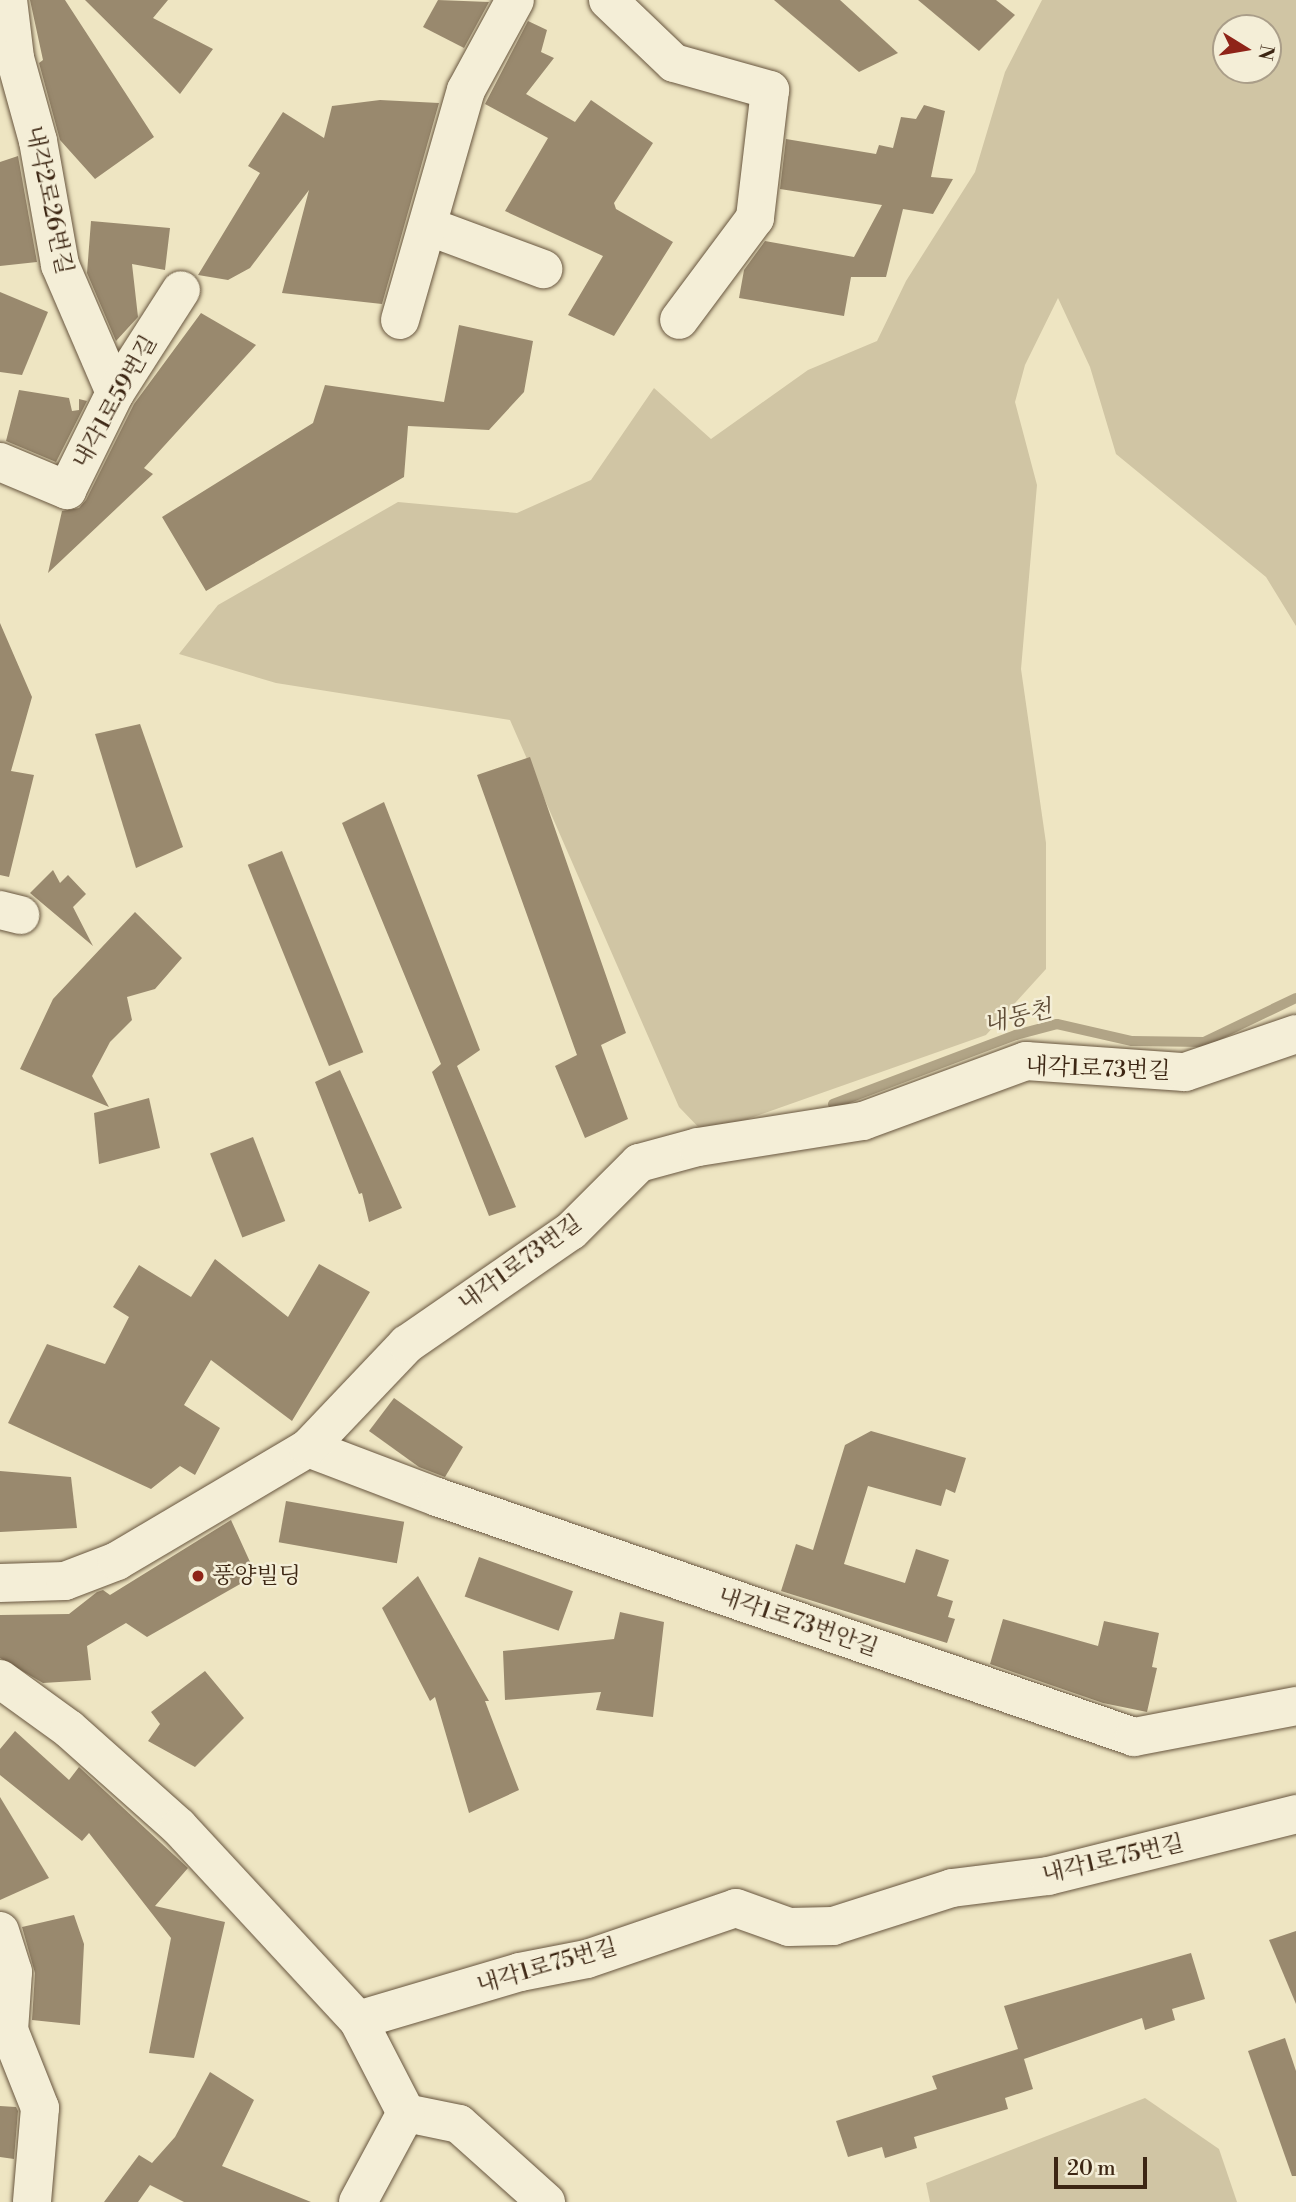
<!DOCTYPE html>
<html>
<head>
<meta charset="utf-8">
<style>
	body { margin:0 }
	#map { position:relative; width:1296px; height:2202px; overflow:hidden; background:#eee5c2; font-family:"Libre Bodoni","Noto Serif KR",serif }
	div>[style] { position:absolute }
	.green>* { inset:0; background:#d0c5a4 }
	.stream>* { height:10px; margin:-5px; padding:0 5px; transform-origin:5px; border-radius:5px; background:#b1a486 }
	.building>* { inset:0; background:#99896e; transform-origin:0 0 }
	.roads { filter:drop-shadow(0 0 2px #68563f) drop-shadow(0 0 2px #68563f) }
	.minor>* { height:38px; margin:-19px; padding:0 19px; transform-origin:19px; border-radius:19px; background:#f4eed7 }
	.dots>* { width:19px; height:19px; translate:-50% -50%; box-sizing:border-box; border:4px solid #f4eed7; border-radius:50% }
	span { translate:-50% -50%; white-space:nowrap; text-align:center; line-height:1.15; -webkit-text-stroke:5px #f4eed7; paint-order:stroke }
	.street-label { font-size:23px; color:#3c2613 }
	.poi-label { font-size:23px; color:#3c2613 }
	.left { translate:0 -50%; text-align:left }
	.water-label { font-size:24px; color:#5f4c36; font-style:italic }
	.north { position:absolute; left:1212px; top:14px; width:70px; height:70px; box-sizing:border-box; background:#f4eed7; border:2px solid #aa9e89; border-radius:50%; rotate:101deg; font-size:19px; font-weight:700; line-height:28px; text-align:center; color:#3c2613 }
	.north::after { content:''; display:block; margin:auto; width:24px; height:32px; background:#8f2418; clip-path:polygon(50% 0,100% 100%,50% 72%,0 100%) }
	.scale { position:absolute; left:1054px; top:2157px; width:93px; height:32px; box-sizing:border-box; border:4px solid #3c2613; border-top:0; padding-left:9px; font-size:21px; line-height:24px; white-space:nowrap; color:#3c2613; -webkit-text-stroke:5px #f4eed7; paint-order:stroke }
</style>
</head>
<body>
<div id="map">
	<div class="green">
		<i style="clip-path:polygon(evenodd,1042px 0,1296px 0,1296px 626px,1266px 577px,1116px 454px,1090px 367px,1058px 298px,1025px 365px,1015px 402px,1037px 485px,1021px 669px,1046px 843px,1046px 969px,986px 1035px,705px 1134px,679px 1107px,510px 720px,276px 683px,179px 654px,218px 605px,398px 502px,517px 513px,591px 480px,654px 388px,711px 439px,808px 370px,877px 341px,906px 281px,975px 172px,1005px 72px,1042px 0,1226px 28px,1268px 28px,1268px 70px,1226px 70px,1226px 28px)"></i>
		<i style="clip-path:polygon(1145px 2098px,1219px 2149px,1237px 2202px,930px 2202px,926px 2183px)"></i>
	</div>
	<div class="stream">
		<i style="left:833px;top:1104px;width:196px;rotate:-20.7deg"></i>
		<i style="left:1016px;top:1035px;width:42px;rotate:-15deg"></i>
		<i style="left:1057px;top:1024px;width:77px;rotate:12.8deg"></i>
		<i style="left:1132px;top:1041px;width:72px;rotate:0.8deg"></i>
		<i style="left:1204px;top:1042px;width:102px;rotate:-25.6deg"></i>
	</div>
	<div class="building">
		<i style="clip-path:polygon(30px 0,65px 0,154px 137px,95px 179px,60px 140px,39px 63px,43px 60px)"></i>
		<i style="clip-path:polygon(85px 0,168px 0,153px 18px,213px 49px,180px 94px)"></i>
		<i style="clip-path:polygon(438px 0,489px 2px,464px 48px,423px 27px)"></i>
		<i style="clip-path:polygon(774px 0,840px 0,898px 53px,859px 72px)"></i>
		<i style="clip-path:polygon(918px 0,996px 0,1015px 15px,979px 51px)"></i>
		<i style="clip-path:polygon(528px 21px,547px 30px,541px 52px,554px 58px,526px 94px,575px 122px,591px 100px,653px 143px,614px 203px,616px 209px,673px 242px,614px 336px,568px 315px,603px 256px,505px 211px,548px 138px,485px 104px)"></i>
		<i style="clip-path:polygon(380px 100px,439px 103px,382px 304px,282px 293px,309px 190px,250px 268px,228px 280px,198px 275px,260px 173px,248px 166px,283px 112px,324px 138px,332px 106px)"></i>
		<i style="clip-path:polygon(924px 105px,945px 111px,931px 177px,953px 179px,933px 214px,903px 209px,886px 277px,851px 277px,844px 316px,739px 298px,744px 270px,765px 241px,854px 257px,882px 205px,780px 189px,786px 139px,876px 154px,879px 145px,893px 148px,901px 117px,916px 119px)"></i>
		<i style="clip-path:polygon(18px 156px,37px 262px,0 266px,0 162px)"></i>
		<i style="clip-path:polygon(91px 221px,170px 228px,165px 270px,132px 264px,138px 317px,116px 341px,87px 273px)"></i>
		<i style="clip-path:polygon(0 292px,48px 312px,22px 375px,0 372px)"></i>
		<i style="clip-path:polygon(201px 313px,256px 345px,144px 468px,153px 474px,48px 573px,62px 511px,79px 508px,86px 500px,134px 404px)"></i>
		<i style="clip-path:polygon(459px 325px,533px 341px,524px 392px,489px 430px,408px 426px,404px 477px,206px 591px,162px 517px,313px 423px,325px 385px,444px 402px)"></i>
		<i style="clip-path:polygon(19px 390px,69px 398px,72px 411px,79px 410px,79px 399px,87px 401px,56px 462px,6px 441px)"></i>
		<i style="clip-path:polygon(0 623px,32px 697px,11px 771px,34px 775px,9px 877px,0 875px)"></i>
		<i style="clip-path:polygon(140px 724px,183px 847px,136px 868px,95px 734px)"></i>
		<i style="clip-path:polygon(530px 757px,626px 1033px,601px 1045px,628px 1119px,585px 1138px,555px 1066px,577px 1055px,477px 775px)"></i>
		<i style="clip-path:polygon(384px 802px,480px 1050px,457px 1066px,516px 1207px,489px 1216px,432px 1072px,441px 1064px,342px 823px)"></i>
		<i style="left:282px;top:851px;width:217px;height:37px;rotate:68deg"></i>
		<i style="clip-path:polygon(53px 870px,60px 883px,68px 875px,86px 894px,73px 907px,93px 946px,30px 893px)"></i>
		<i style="clip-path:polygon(135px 912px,182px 958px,155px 989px,127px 997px,132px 1020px,110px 1042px,92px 1076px,109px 1107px,20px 1069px,53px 999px)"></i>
		<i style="clip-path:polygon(340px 1070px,402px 1208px,369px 1222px,362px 1193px,359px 1194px,315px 1082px)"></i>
		<i style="clip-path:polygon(149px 1098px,160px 1148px,99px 1164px,94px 1113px)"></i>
		<i style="left:253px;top:1137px;width:90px;height:46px;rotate:69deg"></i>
		<i style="clip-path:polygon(215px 1259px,288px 1317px,319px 1264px,370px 1292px,292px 1421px,211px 1360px,184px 1405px,220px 1428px,195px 1475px,180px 1466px,151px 1489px,8px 1423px,47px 1344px,105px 1364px,129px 1317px,113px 1307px,139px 1265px,191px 1297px)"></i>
		<i style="clip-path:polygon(394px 1398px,463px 1447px,445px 1477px,419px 1467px,369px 1431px)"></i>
		<i style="clip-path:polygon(871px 1431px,966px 1458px,955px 1493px,946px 1489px,941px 1506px,868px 1486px,844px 1564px,905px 1583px,916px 1549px,949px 1560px,937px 1596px,953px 1601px,948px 1617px,955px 1619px,947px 1643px,781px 1591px,796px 1544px,813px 1550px,845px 1445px)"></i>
		<i style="clip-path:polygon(0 1471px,71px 1477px,77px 1528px,0 1532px)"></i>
		<i style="left:286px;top:1501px;width:120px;height:42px;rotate:10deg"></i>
		<i style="clip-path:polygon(231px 1520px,256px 1575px,147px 1637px,126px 1623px,87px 1646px,91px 1680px,43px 1683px,0 1658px,0 1615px,69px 1614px,97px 1592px,103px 1590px,110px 1595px)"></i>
		<i style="left:479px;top:1557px;width:100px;height:42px;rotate:20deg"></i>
		<i style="clip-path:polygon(418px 1576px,489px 1701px,485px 1701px,519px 1790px,469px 1813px,435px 1697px,430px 1701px,382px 1608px)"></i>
		<i style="clip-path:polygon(620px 1612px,664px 1622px,653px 1717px,596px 1710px,601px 1692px,505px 1700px,503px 1651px,614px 1639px)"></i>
		<i style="clip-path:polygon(1003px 1619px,1098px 1646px,1104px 1621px,1159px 1633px,1152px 1667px,1157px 1668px,1147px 1712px,1103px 1703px,990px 1664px)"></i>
		<i style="clip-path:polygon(205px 1671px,244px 1718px,195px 1767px,148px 1741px,160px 1724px,151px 1712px)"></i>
		<i style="clip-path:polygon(15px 1731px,69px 1780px,79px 1767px,188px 1868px,155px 1906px,225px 1922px,194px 2058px,149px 2053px,171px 1938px,89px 1833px,82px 1841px,0 1775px,0 1749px)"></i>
		<i style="clip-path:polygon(0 1797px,49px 1878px,0 1900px)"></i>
		<i style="clip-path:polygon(74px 1915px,84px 1944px,80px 2025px,32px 2020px,35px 1973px,22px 1927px)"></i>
		<i style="clip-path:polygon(1296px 1931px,1296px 2004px,1269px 1940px)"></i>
		<i style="clip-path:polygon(1191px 1953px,1205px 1999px,1172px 2009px,1175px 2020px,1145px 2030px,1142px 2018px,1024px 2059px,1033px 2089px,1005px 2098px,1008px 2109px,914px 2137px,917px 2148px,885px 2158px,882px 2147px,848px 2157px,836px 2121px,937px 2089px,932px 2076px,1018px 2049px,1004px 2006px)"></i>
		<i style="clip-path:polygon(1285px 2038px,1296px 2071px,1296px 2176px,1292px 2176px,1248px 2051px)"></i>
		<i style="clip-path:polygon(210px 2072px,254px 2100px,222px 2166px,311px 2202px,184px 2202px,150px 2185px,138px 2202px,104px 2202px,139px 2155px,152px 2163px,175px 2137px)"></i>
		<i style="clip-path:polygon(0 2106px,16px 2107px,18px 2111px,14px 2159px,0 2157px)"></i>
	</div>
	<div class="roads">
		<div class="minor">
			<i style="left:8px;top:0;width:58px;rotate:83.1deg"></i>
			<i style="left:15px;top:58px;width:86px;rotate:74.5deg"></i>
			<i style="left:38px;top:141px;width:126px;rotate:79.9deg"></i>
			<i style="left:60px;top:265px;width:139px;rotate:66.7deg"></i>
			<i style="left:608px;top:0;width:91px;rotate:43.7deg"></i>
			<i style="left:674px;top:63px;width:100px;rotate:15.7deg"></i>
			<i style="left:770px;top:90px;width:129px;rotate:96.7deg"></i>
			<i style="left:755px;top:218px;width:127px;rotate:126.7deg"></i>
			<i style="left:430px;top:227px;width:121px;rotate:20.4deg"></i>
			<i style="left:400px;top:320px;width:239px;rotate:-74deg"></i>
			<i style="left:466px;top:90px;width:102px;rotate:-61.4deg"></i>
			<i style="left:0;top:462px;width:73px;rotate:22.7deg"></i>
			<i style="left:67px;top:490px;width:108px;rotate:-63.7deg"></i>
			<i style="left:115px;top:393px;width:122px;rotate:-57.3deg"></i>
			<i style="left:0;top:910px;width:21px;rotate:14deg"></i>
			<i style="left:308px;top:1448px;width:138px;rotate:20.8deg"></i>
			<i style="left:437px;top:1497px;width:737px;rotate:19deg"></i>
			<i style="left:1134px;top:1737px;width:165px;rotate:-10.8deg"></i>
			<i style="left:0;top:1583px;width:65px;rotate:-1.8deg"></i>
			<i style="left:65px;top:1581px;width:56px;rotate:-21deg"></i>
			<i style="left:117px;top:1561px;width:222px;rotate:-30.6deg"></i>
			<i style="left:308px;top:1448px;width:144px;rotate:-46.4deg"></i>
			<i style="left:407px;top:1344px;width:199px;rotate:-34.6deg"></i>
			<i style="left:571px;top:1231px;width:96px;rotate:-45deg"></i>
			<i style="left:639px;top:1163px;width:61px;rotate:-15.2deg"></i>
			<i style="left:698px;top:1147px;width:167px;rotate:-9deg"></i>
			<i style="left:863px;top:1121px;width:174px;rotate:-20.2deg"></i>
			<i style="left:1026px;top:1061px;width:159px;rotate:4deg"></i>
			<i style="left:1185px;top:1072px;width:117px;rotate:-18.9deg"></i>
			<i style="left:0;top:1679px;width:85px;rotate:35.9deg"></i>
			<i style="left:69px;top:1729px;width:147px;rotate:41.7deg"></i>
			<i style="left:179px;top:1827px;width:263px;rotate:47.2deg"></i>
			<i style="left:358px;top:2020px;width:169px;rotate:-16.5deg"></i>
			<i style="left:520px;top:1972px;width:68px;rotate:-11deg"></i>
			<i style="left:587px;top:1959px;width:157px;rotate:-18.9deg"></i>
			<i style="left:736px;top:1908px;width:56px;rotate:19.7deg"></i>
			<i style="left:789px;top:1927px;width:44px;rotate:-1.3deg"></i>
			<i style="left:833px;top:1926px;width:125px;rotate:-17.7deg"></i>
			<i style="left:952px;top:1888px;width:97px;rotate:-7.1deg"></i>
			<i style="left:1048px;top:1876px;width:256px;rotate:-14deg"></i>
			<i style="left:0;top:1931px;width:43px;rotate:72.4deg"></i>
			<i style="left:13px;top:1972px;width:58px;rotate:93.9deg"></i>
			<i style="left:9px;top:2030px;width:84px;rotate:68.3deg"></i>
			<i style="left:40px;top:2108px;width:94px;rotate:94.9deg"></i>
			<i style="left:406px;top:2113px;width:54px;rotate:11.7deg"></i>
			<i style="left:459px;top:2124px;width:117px;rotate:41.9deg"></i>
			<i style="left:358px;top:2202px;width:101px;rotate:-61.7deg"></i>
			<i style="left:406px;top:2113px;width:105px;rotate:-117.3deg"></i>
		</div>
	</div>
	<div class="dots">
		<i style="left:198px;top:1576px;background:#8f2418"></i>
	</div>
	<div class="street-label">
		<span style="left:49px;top:200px;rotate:78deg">내각2로26번길</span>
		<span style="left:115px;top:402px;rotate:-61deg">내각1로59번길</span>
		<span style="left:1098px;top:1069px;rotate:2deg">내각1로73번길</span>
		<span style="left:520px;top:1263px;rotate:-36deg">내각1로73번길</span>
		<span style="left:798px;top:1622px;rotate:19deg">내각1로73번안길</span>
		<span style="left:1113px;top:1859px;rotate:-13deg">내각1로75번길</span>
		<span style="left:547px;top:1966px;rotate:-16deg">내각1로75번길</span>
	</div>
	<div class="poi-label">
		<span class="left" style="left:212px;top:1576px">풍양빌딩</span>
	</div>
	<div class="water-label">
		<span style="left:1018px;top:1018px;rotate:-14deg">내동천</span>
	</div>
	<div class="north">N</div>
	<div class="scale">20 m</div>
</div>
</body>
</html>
